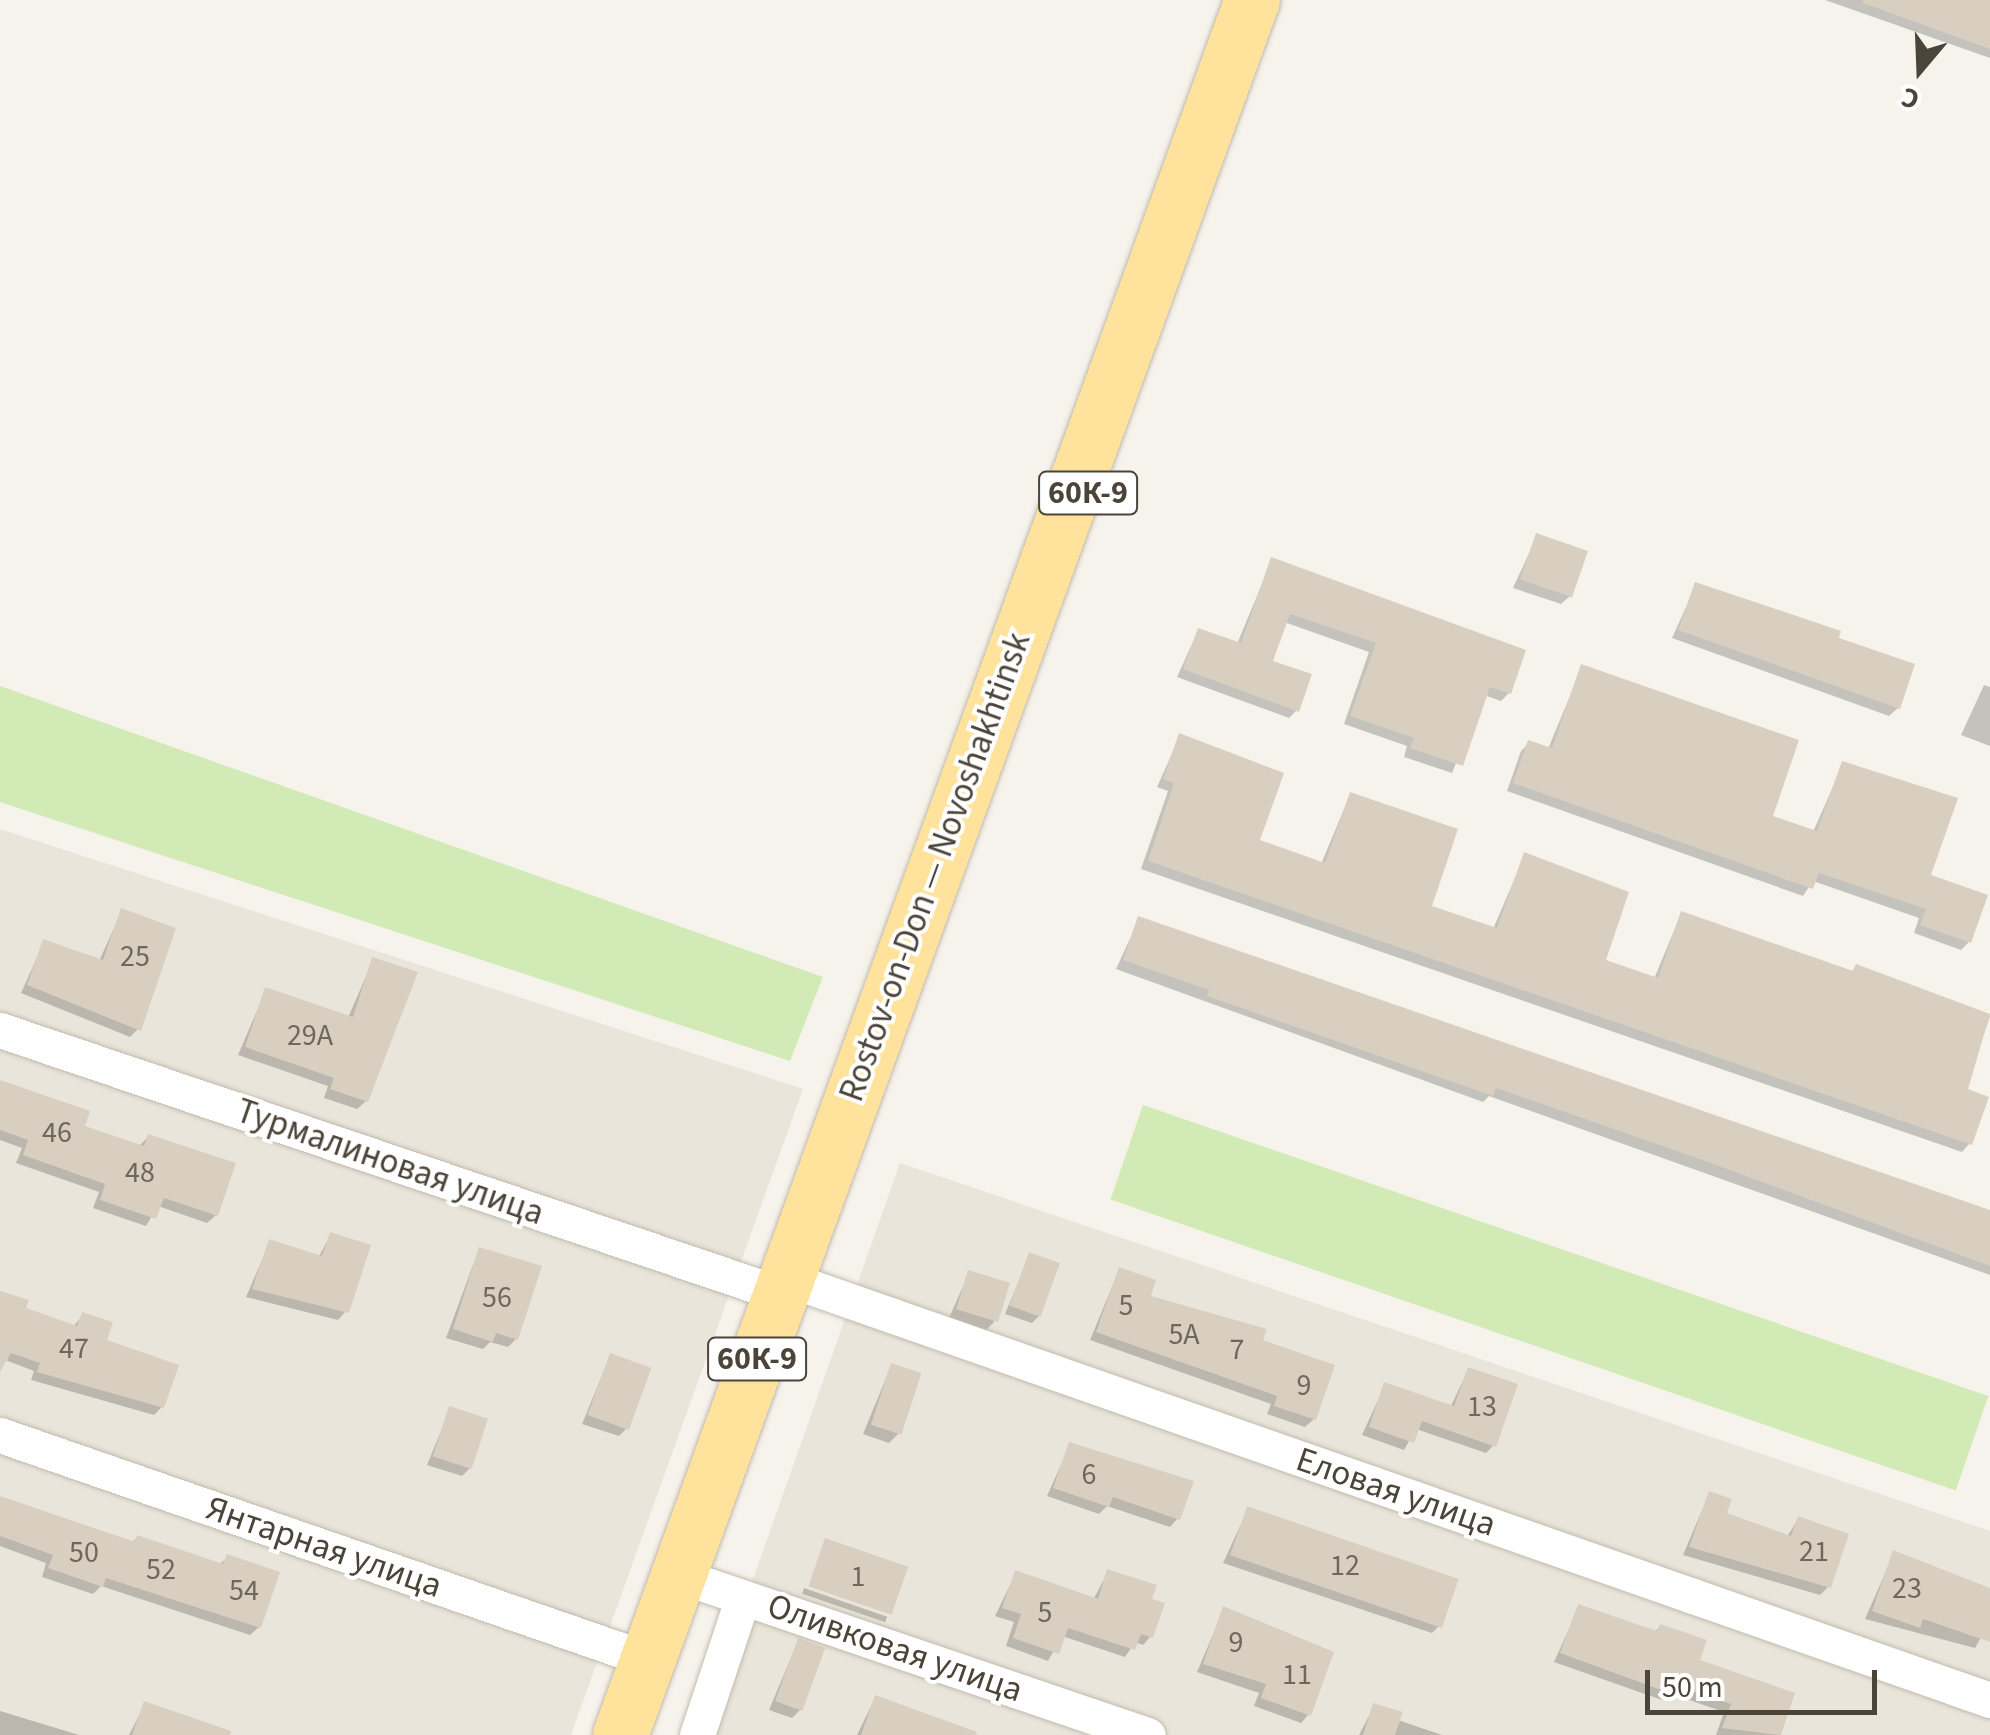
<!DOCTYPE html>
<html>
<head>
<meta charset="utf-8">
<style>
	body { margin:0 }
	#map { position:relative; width:1990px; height:1735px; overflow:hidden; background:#f6f3ec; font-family:"Source Sans 3",sans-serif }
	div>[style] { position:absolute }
	.residential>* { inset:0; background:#eae5da }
	.green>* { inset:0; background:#d2eab5; transform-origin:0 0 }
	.shadow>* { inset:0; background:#0003; transform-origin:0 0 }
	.building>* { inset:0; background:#d8cfc1; transform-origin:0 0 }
	.roads { filter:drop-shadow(0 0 2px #c2bbae) drop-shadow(0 0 2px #c2bbae) }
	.minor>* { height:35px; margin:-17.5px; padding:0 17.5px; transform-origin:17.5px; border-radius:17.5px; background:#fff }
	.primary>* { height:55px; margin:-27.5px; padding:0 27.5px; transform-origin:27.5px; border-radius:27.5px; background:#ffe39c }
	span { translate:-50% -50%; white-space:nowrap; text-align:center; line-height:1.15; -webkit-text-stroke:8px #fff; paint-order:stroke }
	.number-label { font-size:30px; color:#6e675b }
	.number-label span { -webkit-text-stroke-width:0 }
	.shield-label span { padding:2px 8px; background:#fff; border:2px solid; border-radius:8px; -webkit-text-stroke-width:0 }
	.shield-label { font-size:32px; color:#4b4439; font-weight:700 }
	.street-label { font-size:35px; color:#4b4439 }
	.north { position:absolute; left:1870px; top:20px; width:100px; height:100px; -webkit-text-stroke:8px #fff; paint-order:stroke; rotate:199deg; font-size:28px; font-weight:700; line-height:40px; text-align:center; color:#4b4439 }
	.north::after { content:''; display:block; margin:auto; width:35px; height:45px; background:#4b4439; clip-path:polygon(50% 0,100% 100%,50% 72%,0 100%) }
	.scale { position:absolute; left:1645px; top:1670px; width:232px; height:45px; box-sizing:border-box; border:5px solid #4b4439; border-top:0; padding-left:12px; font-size:30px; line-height:35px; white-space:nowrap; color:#4b4439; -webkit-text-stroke:8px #fff; paint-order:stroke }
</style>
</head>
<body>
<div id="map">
	<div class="residential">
		<i style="clip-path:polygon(0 829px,803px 1089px,571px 1735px,0 1735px)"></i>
		<i style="clip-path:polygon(900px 1163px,1990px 1531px,1990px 1735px,698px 1735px)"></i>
	</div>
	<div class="green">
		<i style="clip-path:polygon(0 686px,823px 977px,790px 1061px,0 802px)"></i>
		<i style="left:1143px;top:1105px;width:894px;height:100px;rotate:19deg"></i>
	</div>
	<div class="shadow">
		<i style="clip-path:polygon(1825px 0,1990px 0,1990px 58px)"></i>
		<i style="clip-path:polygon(1537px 536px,1570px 596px,1561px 604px,1513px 588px)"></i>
		<i style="clip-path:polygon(1272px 560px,1509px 693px,1501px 701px,1484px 695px,1452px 773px,1404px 757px,1407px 746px,1344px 724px,1369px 652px,1284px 622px,1270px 663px,1297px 710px,1289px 718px,1177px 677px,1198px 631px,1237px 644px)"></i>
		<i style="clip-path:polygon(1696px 585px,1836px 639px,1898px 708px,1889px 716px,1672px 638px)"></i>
		<i style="clip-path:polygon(1582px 667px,1770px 817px,1813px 832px,1843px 764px,1969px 942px,1961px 950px,1914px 933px,1919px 918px,1813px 881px,1803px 896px,1507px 791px,1521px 751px,1529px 743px,1548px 749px)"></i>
		<i style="clip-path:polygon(1984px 685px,1990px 687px,1990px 746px,1961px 735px)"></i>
		<i style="clip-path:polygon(1180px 736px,1257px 842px,1321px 864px,1350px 795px,1429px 907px,1493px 929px,1525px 855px,1603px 962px,1654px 979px,1681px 914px,1850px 973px,1857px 966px,1990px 1016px,1964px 1091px,1970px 1143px,1962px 1152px,1141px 869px,1168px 791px,1157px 787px)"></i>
		<i style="clip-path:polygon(122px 911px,138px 1029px,130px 1037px,21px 993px,44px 942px,99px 961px)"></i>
		<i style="clip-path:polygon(1139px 919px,1990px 1216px,1990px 1275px,1489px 1096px,1483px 1102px,1116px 969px)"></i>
		<i style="clip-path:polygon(373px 960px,366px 1101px,357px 1109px,324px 1098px,328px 1086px,238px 1055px,266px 990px,348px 1018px)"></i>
		<i style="clip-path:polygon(0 1083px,82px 1127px,140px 1145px,148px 1137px,216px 1215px,207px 1223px,158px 1206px,146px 1226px,93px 1208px,99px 1192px,16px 1163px,22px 1148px,0 1140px)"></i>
		<i style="clip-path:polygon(331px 1234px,346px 1311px,338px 1320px,246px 1297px,270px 1242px,318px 1258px)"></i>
		<i style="clip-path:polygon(479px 1249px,516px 1339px,508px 1347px,490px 1342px,483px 1349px,446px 1338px)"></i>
		<i style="clip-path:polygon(1030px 1255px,1040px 1315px,1032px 1323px,1005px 1314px)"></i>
		<i style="clip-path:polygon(1119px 1270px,1148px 1297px,1259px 1342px,1314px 1419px,1305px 1427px,1267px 1414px,1271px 1404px,1090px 1340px)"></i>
		<i style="clip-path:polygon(969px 1273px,994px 1322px,986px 1330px,949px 1318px)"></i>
		<i style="clip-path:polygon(0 1292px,23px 1310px,73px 1327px,83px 1315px,162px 1407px,154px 1415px,31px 1380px,34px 1371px,0 1358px)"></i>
		<i style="clip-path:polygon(610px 1356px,627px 1428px,619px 1436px,582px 1424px)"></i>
		<i style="clip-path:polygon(891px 1366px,898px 1434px,889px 1443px,863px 1434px)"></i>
		<i style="clip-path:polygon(1468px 1370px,1494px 1445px,1486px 1453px,1416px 1429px,1404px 1450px,1362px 1435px,1385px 1385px,1450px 1408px)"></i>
		<i style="clip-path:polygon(450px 1409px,470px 1468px,462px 1476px,427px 1465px)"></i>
		<i style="clip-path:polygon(1070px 1445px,1178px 1518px,1170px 1527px,1107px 1506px,1099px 1514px,1047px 1496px)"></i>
		<i style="clip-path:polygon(1709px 1494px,1724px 1515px,1787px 1537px,1798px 1519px,1828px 1587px,1820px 1595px,1683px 1555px)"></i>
		<i style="clip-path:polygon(0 1505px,132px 1543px,138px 1537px,219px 1565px,228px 1557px,259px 1627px,250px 1635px,101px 1586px,93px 1594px,42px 1577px,46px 1563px,0 1546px)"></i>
		<i style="clip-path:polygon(1248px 1509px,1440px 1625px,1432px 1633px,1223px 1563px)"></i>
		<i style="left:826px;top:1540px;width:84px;height:47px;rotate:20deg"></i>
		<i style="clip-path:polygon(1894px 1553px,1990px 1590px,1990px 1621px,1975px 1648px,1865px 1619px)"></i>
		<i style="clip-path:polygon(1108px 1572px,1149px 1601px,1151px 1636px,1143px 1645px,1135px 1642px,1125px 1657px,1062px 1636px,1048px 1661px,1006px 1646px,1014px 1622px,995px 1616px,1016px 1573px,1093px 1600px)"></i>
		<i style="left:804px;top:1588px;width:88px;height:6px;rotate:19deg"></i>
		<i style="clip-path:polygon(1579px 1607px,1654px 1633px,1660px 1626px,1697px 1662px,1792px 1695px,1779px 1735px,1716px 1735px,1724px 1712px,1669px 1693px,1662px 1700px,1554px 1662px)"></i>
		<i style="clip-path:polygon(1224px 1609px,1309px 1714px,1301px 1723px,1254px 1706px,1259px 1693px,1197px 1672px)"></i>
		<i style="clip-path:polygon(798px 1641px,800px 1710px,792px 1718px,769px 1710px)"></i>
		<i style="clip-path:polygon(875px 1698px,972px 1735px,857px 1735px)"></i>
		<i style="clip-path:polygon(145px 1704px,214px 1735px,129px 1735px)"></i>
		<i style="clip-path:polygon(1374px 1706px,1398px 1720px,1442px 1735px,1359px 1735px)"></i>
		<i style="clip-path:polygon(0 1711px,79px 1735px,0 1735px)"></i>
	</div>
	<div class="building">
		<i style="clip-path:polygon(1863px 0,1990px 0,1990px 49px,1863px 3px)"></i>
		<i style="left:1536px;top:533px;width:55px;height:49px;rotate:19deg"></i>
		<i style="clip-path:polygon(1271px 557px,1526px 650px,1511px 694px,1490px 687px,1463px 766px,1410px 748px,1414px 738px,1350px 716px,1376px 643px,1290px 614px,1273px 661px,1312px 674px,1299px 712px,1183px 669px,1198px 628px,1241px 643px)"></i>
		<i style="clip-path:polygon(1695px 582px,1841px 631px,1839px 638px,1915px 664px,1900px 709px,1678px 630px)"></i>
		<i style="clip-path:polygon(1581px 664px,1799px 740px,1773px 816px,1817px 831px,1842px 761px,1958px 798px,1931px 875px,1988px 895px,1971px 943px,1920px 925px,1926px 909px,1819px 873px,1813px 889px,1513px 783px,1528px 740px,1552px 748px)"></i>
		<i style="clip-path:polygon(1179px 733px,1284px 773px,1260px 840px,1325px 863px,1350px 792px,1458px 829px,1432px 906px,1497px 928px,1524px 852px,1629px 892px,1606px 960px,1658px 978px,1681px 911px,1853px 971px,1856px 964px,1990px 1014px,1968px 1089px,1989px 1097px,1972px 1145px,1148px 861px,1174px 783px,1163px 779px)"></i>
		<i style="clip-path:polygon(121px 908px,176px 928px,141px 1031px,27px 985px,43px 939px,103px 960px)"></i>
		<i style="clip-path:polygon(1138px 916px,1990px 1210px,1990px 1266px,1697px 1158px,1496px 1088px,1493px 1096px,1207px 996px,1209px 990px,1123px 960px)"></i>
		<i style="clip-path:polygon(372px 957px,418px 972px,368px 1102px,330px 1089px,334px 1078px,245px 1047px,265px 987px,353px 1017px)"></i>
		<i style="clip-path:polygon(0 1080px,90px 1111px,85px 1126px,144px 1146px,148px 1134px,236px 1163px,218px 1216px,164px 1198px,156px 1219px,100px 1200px,105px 1184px,23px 1155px,28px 1140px,0 1130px)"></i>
		<i style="clip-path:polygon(330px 1232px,371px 1245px,349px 1313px,252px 1289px,269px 1239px,322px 1256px)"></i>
		<i style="clip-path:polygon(479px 1247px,542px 1266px,518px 1340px,496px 1333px,493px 1342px,453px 1329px)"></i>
		<i style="left:1029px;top:1252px;width:33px;height:57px;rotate:20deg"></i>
		<i style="clip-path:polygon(1119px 1267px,1156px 1280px,1151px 1296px,1267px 1329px,1263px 1340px,1335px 1365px,1316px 1420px,1274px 1406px,1277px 1396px,1096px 1332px)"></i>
		<i style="left:968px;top:1270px;width:44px;height:41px;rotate:17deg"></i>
		<i style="clip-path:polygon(0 1291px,29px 1300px,26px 1308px,77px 1326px,82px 1312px,113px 1322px,107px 1340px,179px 1365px,164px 1408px,37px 1372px,40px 1363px,11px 1353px,0 1372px)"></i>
		<i style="left:610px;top:1353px;width:44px;height:66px;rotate:20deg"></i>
		<i style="left:891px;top:1363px;width:32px;height:65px;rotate:18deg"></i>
		<i style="clip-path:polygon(1468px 1367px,1518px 1384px,1496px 1447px,1422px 1421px,1414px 1443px,1369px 1427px,1384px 1382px,1454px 1406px)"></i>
		<i style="left:449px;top:1406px;width:41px;height:53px;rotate:18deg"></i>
		<i style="clip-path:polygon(1069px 1442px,1194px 1481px,1180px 1520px,1113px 1497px,1109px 1507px,1053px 1488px)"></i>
		<i style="clip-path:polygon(1709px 1491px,1732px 1499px,1727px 1513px,1791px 1536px,1798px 1516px,1849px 1534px,1831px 1588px,1689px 1547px)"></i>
		<i style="clip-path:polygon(0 1496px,135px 1542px,137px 1535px,223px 1564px,227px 1554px,280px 1572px,261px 1628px,106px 1578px,103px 1587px,48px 1568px,53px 1555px,0 1536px)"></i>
		<i style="left:1247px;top:1506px;width:224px;height:52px;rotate:19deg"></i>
		<i style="left:825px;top:1538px;width:88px;height:51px;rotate:19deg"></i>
		<i style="clip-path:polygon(1893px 1550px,1990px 1588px,1990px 1642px,1923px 1619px,1920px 1628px,1872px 1611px)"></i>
		<i style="clip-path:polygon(1107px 1569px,1157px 1585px,1152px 1599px,1165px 1603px,1153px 1638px,1141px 1634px,1135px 1650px,1068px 1628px,1059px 1654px,1013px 1638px,1021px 1614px,1002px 1608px,1015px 1570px,1098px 1599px)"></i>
		<i style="clip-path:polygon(1578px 1604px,1657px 1631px,1660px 1624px,1707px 1640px,1700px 1660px,1795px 1693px,1781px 1735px,1722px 1728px,1731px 1704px,1675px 1685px,1672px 1694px,1560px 1653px)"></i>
		<i style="clip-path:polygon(1223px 1606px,1334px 1652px,1311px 1716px,1261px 1698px,1266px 1684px,1203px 1664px)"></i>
		<i style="left:798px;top:1638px;width:29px;height:67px;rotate:20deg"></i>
		<i style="clip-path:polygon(875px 1695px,977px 1732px,976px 1735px,861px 1735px)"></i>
		<i style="clip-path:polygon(144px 1701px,231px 1731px,230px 1735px,132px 1735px)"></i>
		<i style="clip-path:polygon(1373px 1703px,1403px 1712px,1395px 1735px,1363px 1735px)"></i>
	</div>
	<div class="roads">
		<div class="minor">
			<i style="left:0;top:1030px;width:824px;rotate:18.68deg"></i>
			<i style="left:802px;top:1284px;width:1259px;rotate:19.3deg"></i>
			<i style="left:0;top:1435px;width:685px;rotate:19.1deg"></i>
			<i style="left:698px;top:1582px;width:475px;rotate:18.8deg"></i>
			<i style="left:697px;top:1735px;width:145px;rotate:-71.6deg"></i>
		</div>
		<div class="primary">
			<i style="left:620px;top:1735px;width:1847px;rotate:-69.99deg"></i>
		</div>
	</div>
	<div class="number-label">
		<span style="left:135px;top:957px">25</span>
		<span style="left:310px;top:1036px">29А</span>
		<span style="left:57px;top:1133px">46</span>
		<span style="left:140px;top:1173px">48</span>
		<span style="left:497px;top:1298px">56</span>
		<span style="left:1126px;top:1306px">5</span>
		<span style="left:1184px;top:1335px">5А</span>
		<span style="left:74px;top:1349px">47</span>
		<span style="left:1237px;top:1350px">7</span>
		<span style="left:1304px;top:1386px">9</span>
		<span style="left:1482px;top:1407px">13</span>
		<span style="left:1089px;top:1475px">6</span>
		<span style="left:1814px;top:1552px">21</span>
		<span style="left:84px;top:1553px">50</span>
		<span style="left:1345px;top:1566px">12</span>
		<span style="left:161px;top:1570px">52</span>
		<span style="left:858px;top:1577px">1</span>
		<span style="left:1907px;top:1589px">23</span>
		<span style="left:244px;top:1591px">54</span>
		<span style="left:1045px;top:1613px">5</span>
		<span style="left:1236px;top:1643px">9</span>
		<span style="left:1297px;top:1675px">11</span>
	</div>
	<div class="shield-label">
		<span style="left:1088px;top:493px">60К-9</span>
		<span style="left:757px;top:1359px">60К-9</span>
	</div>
	<div class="street-label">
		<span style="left:935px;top:867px;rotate:-70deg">Rostov-on-Don — Novoshakhtinsk</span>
		<span style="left:390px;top:1162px;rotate:19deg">Турмалиновая улица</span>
		<span style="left:1396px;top:1492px;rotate:19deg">Еловая улица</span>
		<span style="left:324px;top:1547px;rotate:19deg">Янтарная улица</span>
		<span style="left:895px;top:1648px;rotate:19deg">Оливковая улица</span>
	</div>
	<div class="north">С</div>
	<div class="scale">50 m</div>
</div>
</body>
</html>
